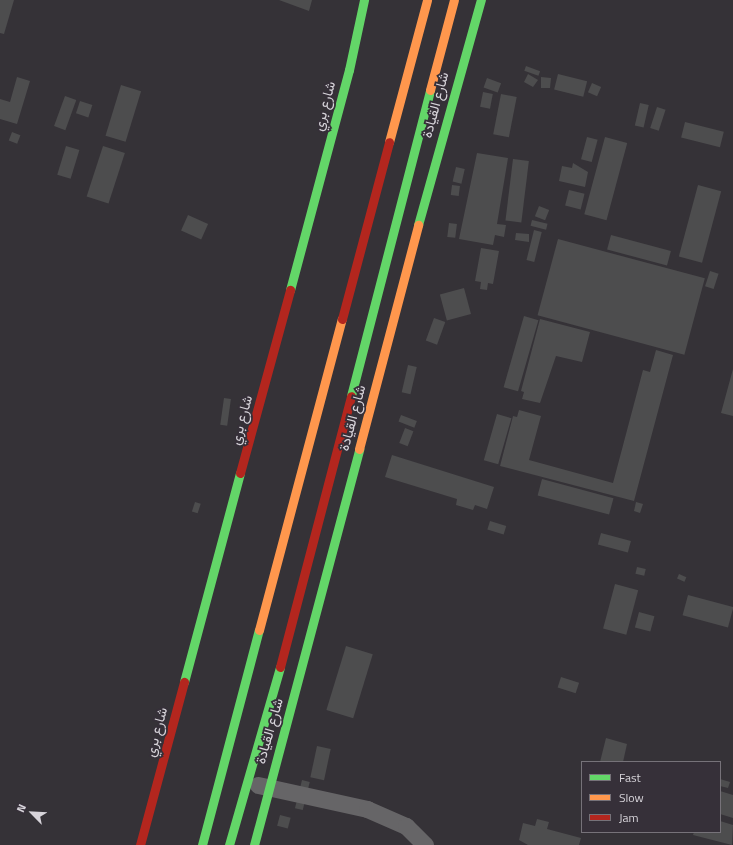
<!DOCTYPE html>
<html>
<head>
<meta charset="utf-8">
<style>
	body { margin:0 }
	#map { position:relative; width:733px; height:845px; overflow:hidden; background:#353237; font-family:"Titillium Web",Vazirmatn,sans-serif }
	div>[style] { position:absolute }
	.building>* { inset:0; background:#4d4d4e; transform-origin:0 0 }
	.street>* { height:17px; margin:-8.5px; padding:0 8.5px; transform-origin:8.5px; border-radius:8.5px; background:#666567 }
	.fast>* { height:9px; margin:-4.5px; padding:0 4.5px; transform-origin:4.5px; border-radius:4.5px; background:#63d668 }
	.slow>* { height:9px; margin:-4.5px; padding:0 4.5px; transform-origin:4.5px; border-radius:4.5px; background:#ff974d }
	.jam>* { height:9px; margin:-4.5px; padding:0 4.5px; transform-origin:4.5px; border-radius:4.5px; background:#b3261e }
	span { translate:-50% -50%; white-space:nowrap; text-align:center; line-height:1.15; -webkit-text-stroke:3.5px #363039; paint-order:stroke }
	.street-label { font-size:14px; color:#d7d4da }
	.legend { position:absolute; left:581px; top:761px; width:140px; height:72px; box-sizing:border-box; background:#363039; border:1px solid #767279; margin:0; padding:5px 7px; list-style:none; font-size:12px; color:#d7d4da }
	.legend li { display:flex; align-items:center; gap:8px; height:20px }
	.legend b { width:20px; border:1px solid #767279 }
	.north { position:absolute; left:12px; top:793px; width:40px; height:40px; -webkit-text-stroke:3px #363039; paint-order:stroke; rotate:294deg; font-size:11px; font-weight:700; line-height:16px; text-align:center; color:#d7d4da }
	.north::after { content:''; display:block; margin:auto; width:14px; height:18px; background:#d7d4da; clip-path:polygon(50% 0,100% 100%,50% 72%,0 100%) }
</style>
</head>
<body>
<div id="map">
	<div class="building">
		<i style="clip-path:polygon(0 0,14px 0,4px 34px,0 33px)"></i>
		<i style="clip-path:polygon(279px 0,312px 0,309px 11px)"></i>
		<i style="left:526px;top:66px;width:15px;height:5px;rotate:20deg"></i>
		<i style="clip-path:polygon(528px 74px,538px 80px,533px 87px,524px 82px)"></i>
		<i style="left:558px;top:74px;width:30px;height:16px;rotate:14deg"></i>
		<i style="clip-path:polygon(17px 77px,30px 81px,17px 124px,0 119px,0 99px,10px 102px)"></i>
		<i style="clip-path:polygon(541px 77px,551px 78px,550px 88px,541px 88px)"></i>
		<i style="left:487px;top:78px;width:15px;height:10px;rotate:20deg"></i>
		<i style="left:592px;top:83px;width:10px;height:10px;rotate:24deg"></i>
		<i style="left:121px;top:85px;width:21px;height:53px;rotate:17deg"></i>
		<i style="left:483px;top:92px;width:10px;height:15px;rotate:11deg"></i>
		<i style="left:501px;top:94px;width:16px;height:41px;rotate:11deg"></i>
		<i style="left:65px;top:96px;width:12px;height:32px;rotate:20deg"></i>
		<i style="left:80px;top:101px;width:13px;height:13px;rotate:18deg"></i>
		<i style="left:640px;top:103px;width:9px;height:23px;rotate:13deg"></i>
		<i style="left:657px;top:107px;width:9px;height:22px;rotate:18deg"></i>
		<i style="left:685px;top:122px;width:40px;height:16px;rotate:14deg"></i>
		<i style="left:12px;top:132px;width:9px;height:9px;rotate:21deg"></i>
		<i style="left:587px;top:137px;width:11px;height:23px;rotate:15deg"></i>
		<i style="left:605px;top:137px;width:23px;height:80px;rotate:15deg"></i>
		<i style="left:66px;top:146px;width:14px;height:30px;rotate:17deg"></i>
		<i style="left:103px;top:146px;width:23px;height:53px;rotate:18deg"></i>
		<i style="clip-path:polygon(477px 153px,508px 158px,497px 224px,506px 225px,504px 237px,495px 235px,493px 245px,459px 239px)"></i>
		<i style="left:513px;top:159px;width:16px;height:62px;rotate:7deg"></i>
		<i style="clip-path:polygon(573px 163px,588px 172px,585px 187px,559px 181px,562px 166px,572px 168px)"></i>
		<i style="left:456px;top:167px;width:9px;height:15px;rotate:13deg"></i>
		<i style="left:452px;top:185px;width:8px;height:10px;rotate:7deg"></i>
		<i style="left:698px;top:185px;width:24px;height:74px;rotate:15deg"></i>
		<i style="left:569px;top:190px;width:16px;height:16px;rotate:14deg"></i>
		<i style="left:539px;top:206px;width:11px;height:11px;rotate:22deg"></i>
		<i style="left:188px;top:215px;width:22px;height:17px;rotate:24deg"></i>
		<i style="left:532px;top:220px;width:16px;height:6px;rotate:14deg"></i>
		<i style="left:449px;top:223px;width:8px;height:14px;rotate:7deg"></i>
		<i style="left:534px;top:230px;width:8px;height:31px;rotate:14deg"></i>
		<i style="clip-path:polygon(516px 233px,529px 234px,529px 242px,515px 240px)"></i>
		<i style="left:611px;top:235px;width:62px;height:15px;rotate:15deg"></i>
		<i style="left:558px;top:239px;width:152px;height:79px;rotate:15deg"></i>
		<i style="clip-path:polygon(481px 248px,499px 251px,493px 284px,488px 283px,487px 290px,480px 289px,481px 282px,475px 281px)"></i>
		<i style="left:710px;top:271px;width:9px;height:16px;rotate:18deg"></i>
		<i style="left:464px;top:288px;width:27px;height:25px;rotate:75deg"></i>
		<i style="left:524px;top:316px;width:15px;height:74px;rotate:16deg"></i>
		<i style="left:434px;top:318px;width:12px;height:24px;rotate:20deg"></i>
		<i style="clip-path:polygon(540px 319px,590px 332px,582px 362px,556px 356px,540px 403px,522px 399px,524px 392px,521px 391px)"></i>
		<i style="clip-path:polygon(656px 350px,673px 355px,634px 501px,500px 466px,513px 416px,517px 417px,519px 410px,541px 416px,529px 460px,613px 483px,643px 370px,650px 372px)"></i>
		<i style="left:408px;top:365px;width:9px;height:28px;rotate:13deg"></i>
		<i style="clip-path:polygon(733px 369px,733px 416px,721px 413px)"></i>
		<i style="left:224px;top:398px;width:7px;height:27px;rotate:8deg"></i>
		<i style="left:497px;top:414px;width:15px;height:48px;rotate:16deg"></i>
		<i style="left:401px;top:415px;width:17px;height:7px;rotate:21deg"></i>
		<i style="left:405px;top:428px;width:9px;height:16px;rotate:21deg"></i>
		<i style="clip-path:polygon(392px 455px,494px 487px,487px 509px,475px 505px,473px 510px,456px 505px,457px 499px,385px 477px)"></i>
		<i style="left:542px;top:479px;width:74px;height:17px;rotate:15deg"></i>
		<i style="left:195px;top:502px;width:6px;height:10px;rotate:18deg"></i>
		<i style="clip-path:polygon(636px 502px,643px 504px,640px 513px,634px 511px)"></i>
		<i style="left:490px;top:521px;width:17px;height:9px;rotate:17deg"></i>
		<i style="left:601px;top:533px;width:31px;height:12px;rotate:15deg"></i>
		<i style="left:637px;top:567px;width:9px;height:7px;rotate:13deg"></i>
		<i style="left:679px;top:574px;width:8px;height:5px;rotate:23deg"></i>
		<i style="left:615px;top:584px;width:24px;height:46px;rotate:15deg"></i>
		<i style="left:688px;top:595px;width:47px;height:21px;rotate:15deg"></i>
		<i style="left:639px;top:612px;width:16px;height:16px;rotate:15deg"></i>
		<i style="left:346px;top:646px;width:28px;height:67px;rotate:17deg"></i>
		<i style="left:561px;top:677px;width:19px;height:11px;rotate:18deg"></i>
		<i style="clip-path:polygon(606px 738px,627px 744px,623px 762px,600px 762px)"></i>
		<i style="left:317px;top:746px;width:14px;height:32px;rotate:12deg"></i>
		<i style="clip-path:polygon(720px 779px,730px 782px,728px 788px,720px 786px)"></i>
		<i style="left:302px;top:780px;width:8px;height:29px;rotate:14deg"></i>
		<i style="clip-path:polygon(720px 791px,733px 795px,733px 818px,720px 814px)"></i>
		<i style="left:280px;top:815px;width:11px;height:11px;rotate:15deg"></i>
		<i style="clip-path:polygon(537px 819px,549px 822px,547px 829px,581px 838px,579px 845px,528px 845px,519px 840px,523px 823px,535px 826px)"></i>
		<i style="clip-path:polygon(720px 821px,733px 825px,732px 845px,693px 835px,694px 832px,720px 832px)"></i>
	</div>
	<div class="street">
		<i style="left:258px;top:785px;width:112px;rotate:12.4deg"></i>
		<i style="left:367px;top:809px;width:43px;rotate:23.6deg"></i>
		<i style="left:406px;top:826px;width:27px;rotate:45deg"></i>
	</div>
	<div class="fast">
		<i style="left:418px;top:225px;width:234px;rotate:-74.4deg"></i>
		<i style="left:290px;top:290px;width:228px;rotate:-75deg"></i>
		<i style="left:349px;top:70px;width:72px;rotate:-77.9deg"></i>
		<i style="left:351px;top:396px;width:316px;rotate:-75.5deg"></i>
		<i style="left:184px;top:682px;width:216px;rotate:-75deg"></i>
		<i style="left:202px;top:845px;width:222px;rotate:-75.2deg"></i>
		<i style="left:229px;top:845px;width:185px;rotate:-74deg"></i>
		<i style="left:254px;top:845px;width:410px;rotate:-75.1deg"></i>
	</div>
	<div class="slow">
		<i style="left:430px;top:90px;width:93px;rotate:-75.1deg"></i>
		<i style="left:389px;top:142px;width:147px;rotate:-75deg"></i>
		<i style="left:359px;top:449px;width:232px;rotate:-75.2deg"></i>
		<i style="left:259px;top:630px;width:322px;rotate:-75.1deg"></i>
	</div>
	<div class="jam">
		<i style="left:342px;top:319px;width:183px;rotate:-75.1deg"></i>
		<i style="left:240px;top:473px;width:190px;rotate:-74.7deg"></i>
		<i style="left:280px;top:667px;width:280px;rotate:-75.3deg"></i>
		<i style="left:140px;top:845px;width:169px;rotate:-74.9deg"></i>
	</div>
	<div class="street-label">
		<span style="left:435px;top:105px;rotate:-75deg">شارع القيادة</span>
		<span style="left:324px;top:106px;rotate:-75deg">شارع بري</span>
		<span style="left:352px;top:418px;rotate:-75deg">شارع القيادة</span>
		<span style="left:241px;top:420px;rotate:-75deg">شارع بري</span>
		<span style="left:269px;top:731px;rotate:-74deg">شارع القيادة</span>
		<span style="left:156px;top:732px;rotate:-75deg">شارع بري</span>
	</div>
	<ul class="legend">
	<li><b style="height:5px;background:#63d668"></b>Fast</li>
	<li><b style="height:5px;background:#ff974d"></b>Slow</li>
	<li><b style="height:5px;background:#b3261e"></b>Jam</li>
	</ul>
	<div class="north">N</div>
</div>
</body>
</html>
